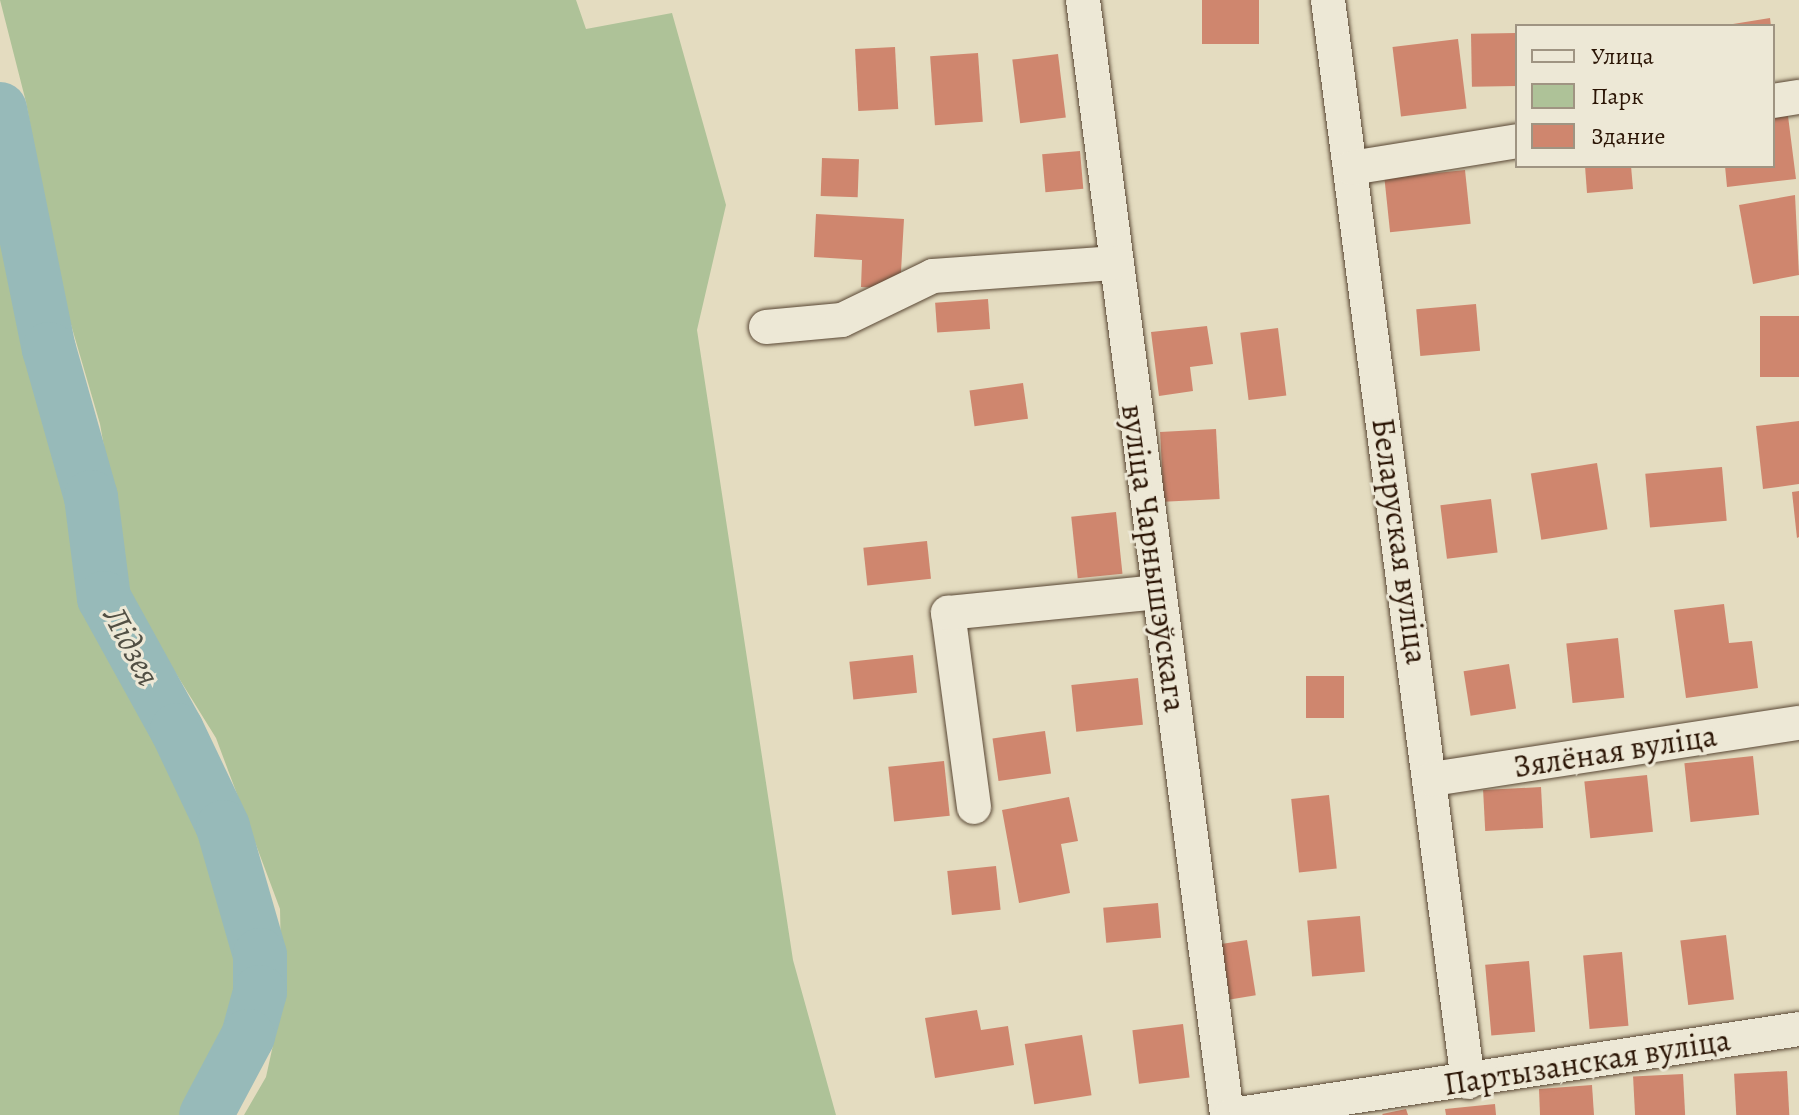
<!DOCTYPE html>
<html>
<head>
<meta charset="utf-8">
<style>
	body { margin:0 }
	#map { position:relative; width:1799px; height:1115px; overflow:hidden; background:#e4dcc0; font-family:Alegreya,serif }
	div>[style] { position:absolute }
	.green>* { inset:0; background:#aec298 }
	.river>* { height:54px; margin:-27px; padding:0 27px; transform-origin:27px; border-radius:27px; background:#97bab9 }
	.building>* { inset:0; background:#cf866e; transform-origin:0 0 }
	.roads { filter:drop-shadow(0 0 2px #594734) drop-shadow(0 0 2px #594734) }
	.minor>* { height:34px; margin:-17px; padding:0 17px; transform-origin:17px; border-radius:17px; background:#ede8d6 }
	span { translate:-50% -50%; white-space:nowrap; text-align:center; line-height:1.15; -webkit-text-stroke:6px #ede8d6; paint-order:stroke }
	.street-label { font-size:32px; color:#2b1505 }
	.water-label { font-size:34px; color:#514f44; font-style:italic }
	.legend { position:absolute; left:1515px; top:24px; width:260px; height:144px; box-sizing:border-box; background:#ede8d6; border:2px solid #9f9482; margin:0; padding:10px 14px; list-style:none; font-size:24px; color:#2b1505 }
	.legend li { display:flex; align-items:center; gap:16px; height:40px }
	.legend b { width:40px; border:2px solid #9f9482 }
</style>
</head>
<body>
<div id="map">
	<div class="green">
		<i style="clip-path:polygon(0 0,576px 0,586px 29px,672px 13px,726px 205px,697px 330px,793px 960px,836px 1115px,244px 1115px,266px 1077px,282px 1004px,280px 909px,216px 738px,131px 601px,100px 424px,58px 280px,26px 102px)"></i>
		<i style="clip-path:polygon(0 199px,15px 298px,57px 432px,93px 623px,173px 755px,239px 920px,246px 992px,192px 1115px,0 1115px)"></i>
	</div>
	<div class="river">
		<i style="left:0;top:109px;width:245px;rotate:78.5deg"></i>
		<i style="left:49px;top:349px;width:154px;rotate:74.2deg"></i>
		<i style="left:91px;top:497px;width:102px;rotate:82.7deg"></i>
		<i style="left:104px;top:598px;width:151px;rotate:61.1deg"></i>
		<i style="left:177px;top:730px;width:107px;rotate:64.6deg"></i>
		<i style="left:223px;top:827px;width:133px;rotate:73.9deg"></i>
		<i style="left:260px;top:955px;width:37px;rotate:90deg"></i>
		<i style="left:260px;top:992px;width:46px;rotate:105.3deg"></i>
		<i style="left:248px;top:1036px;width:89px;rotate:118deg"></i>
	</div>
	<div class="building">
		<i style="left:1202px;top:0;width:57px;height:44px"></i>
		<i style="clip-path:polygon(1770px 18px,1771px 26px,1734px 26px,1733px 24px)"></i>
		<i style="left:1516px;top:33px;width:53px;height:45px;rotate:89deg"></i>
		<i style="left:1458px;top:39px;width:70px;height:66px;rotate:83deg"></i>
		<i style="left:895px;top:47px;width:62px;height:40px;rotate:87deg"></i>
		<i style="left:978px;top:53px;width:69px;height:48px;rotate:86deg"></i>
		<i style="left:1058px;top:54px;width:64px;height:46px;rotate:83deg"></i>
		<i style="clip-path:polygon(1788px 116px,1796px 179px,1727px 187px,1725px 166px,1773px 166px,1773px 118px)"></i>
		<i style="left:1080px;top:151px;width:38px;height:38px;rotate:85deg"></i>
		<i style="left:822px;top:158px;width:37px;height:38px;rotate:2deg"></i>
		<i style="clip-path:polygon(1585px 166px,1631px 166px,1633px 189px,1587px 193px)"></i>
		<i style="left:1465px;top:170px;width:54px;height:81px;rotate:84deg"></i>
		<i style="clip-path:polygon(1795px 195px,1799px 275px,1753px 284px,1739px 205px)"></i>
		<i style="clip-path:polygon(816px 214px,904px 219px,900px 289px,861px 287px,862px 260px,814px 257px)"></i>
		<i style="left:988px;top:299px;width:30px;height:53px;rotate:86deg"></i>
		<i style="left:1476px;top:304px;width:47px;height:60px;rotate:85deg"></i>
		<i style="left:1799px;top:316px;width:61px;height:39px;rotate:90deg"></i>
		<i style="clip-path:polygon(1207px 326px,1213px 364px,1190px 367px,1193px 391px,1159px 396px,1151px 332px)"></i>
		<i style="left:1278px;top:328px;width:68px;height:38px;rotate:83deg"></i>
		<i style="left:1023px;top:383px;width:36px;height:54px;rotate:82deg"></i>
		<i style="clip-path:polygon(1799px 421px,1799px 484px,1763px 489px,1756px 426px)"></i>
		<i style="left:1216px;top:429px;width:70px;height:56px;rotate:87deg"></i>
		<i style="left:1597px;top:463px;width:67px;height:67px;rotate:81deg"></i>
		<i style="left:1722px;top:467px;width:54px;height:77px;rotate:85deg"></i>
		<i style="clip-path:polygon(1799px 491px,1799px 537px,1797px 538px,1792px 492px)"></i>
		<i style="left:1491px;top:499px;width:54px;height:51px;rotate:83deg"></i>
		<i style="left:1116px;top:512px;width:62px;height:45px;rotate:84deg"></i>
		<i style="left:927px;top:541px;width:38px;height:64px;rotate:84deg"></i>
		<i style="clip-path:polygon(1724px 604px,1729px 643px,1752px 641px,1758px 688px,1686px 698px,1674px 610px)"></i>
		<i style="left:1618px;top:638px;width:60px;height:52px;rotate:84deg"></i>
		<i style="left:913px;top:655px;width:38px;height:64px;rotate:84deg"></i>
		<i style="left:1509px;top:664px;width:45px;height:46px;rotate:81deg"></i>
		<i style="left:1306px;top:676px;width:38px;height:42px"></i>
		<i style="left:1138px;top:678px;width:47px;height:67px;rotate:84deg"></i>
		<i style="left:1045px;top:731px;width:43px;height:53px;rotate:82deg"></i>
		<i style="left:1753px;top:756px;width:59px;height:69px;rotate:84deg"></i>
		<i style="left:944px;top:761px;width:55px;height:56px;rotate:84deg"></i>
		<i style="left:1647px;top:775px;width:57px;height:63px;rotate:84deg"></i>
		<i style="left:1541px;top:787px;width:41px;height:58px;rotate:87deg"></i>
		<i style="left:1329px;top:795px;width:74px;height:38px;rotate:84deg"></i>
		<i style="clip-path:polygon(1069px 797px,1078px 841px,1061px 844px,1070px 893px,1019px 903px,1002px 810px)"></i>
		<i style="left:996px;top:866px;width:44px;height:49px;rotate:84deg"></i>
		<i style="left:1158px;top:903px;width:35px;height:55px;rotate:85deg"></i>
		<i style="left:1360px;top:916px;width:56px;height:53px;rotate:85deg"></i>
		<i style="left:1726px;top:935px;width:65px;height:46px;rotate:83deg"></i>
		<i style="left:1247px;top:940px;width:56px;height:26px;rotate:81deg"></i>
		<i style="left:1622px;top:952px;width:74px;height:39px;rotate:85deg"></i>
		<i style="left:1529px;top:961px;width:71px;height:44px;rotate:85deg"></i>
		<i style="clip-path:polygon(977px 1010px,981px 1030px,1008px 1026px,1014px 1065px,935px 1078px,925px 1018px)"></i>
		<i style="left:1183px;top:1024px;width:54px;height:51px;rotate:83deg"></i>
		<i style="left:1082px;top:1035px;width:61px;height:58px;rotate:81deg"></i>
		<i style="left:1787px;top:1071px;width:44px;height:53px;rotate:87deg"></i>
		<i style="left:1683px;top:1074px;width:41px;height:50px;rotate:87deg"></i>
		<i style="clip-path:polygon(1592px 1085px,1594px 1115px,1540px 1115px,1539px 1089px)"></i>
		<i style="clip-path:polygon(1495px 1104px,1496px 1115px,1446px 1115px,1445px 1109px)"></i>
		<i style="clip-path:polygon(1406px 1109px,1408px 1115px,1383px 1115px,1382px 1114px)"></i>
	</div>
	<div class="roads">
		<div class="minor">
			<i style="left:1083px;top:0;width:1124px;rotate:82.64deg"></i>
			<i style="left:1328px;top:0;width:1091px;rotate:82.63deg"></i>
			<i style="left:1773px;top:101px;width:26px;rotate:-9deg"></i>
			<i style="left:1351px;top:168px;width:168px;rotate:-9.2deg"></i>
			<i style="left:766px;top:327px;width:76px;rotate:-5.3deg"></i>
			<i style="left:842px;top:320px;width:101px;rotate:-25.8deg"></i>
			<i style="left:933px;top:276px;width:180px;rotate:-4.1deg"></i>
			<i style="left:1432px;top:779px;width:371px;rotate:-8.7deg"></i>
			<i style="left:974px;top:807px;width:196px;rotate:-97.6deg"></i>
			<i style="left:948px;top:613px;width:212px;rotate:-5.7deg"></i>
			<i style="left:1232px;top:1115px;width:573px;rotate:-8.62deg"></i>
		</div>
	</div>
	<div class="street-label">
		<span style="left:1400px;top:541px;rotate:82deg">Беларуская вуліца</span>
		<span style="left:1154px;top:558px;rotate:82deg">вуліца Чарнышэўскага</span>
		<span style="left:1615px;top:751px;rotate:-9deg">Зялёная вуліца</span>
		<span style="left:1587px;top:1062px;rotate:-9deg">Партызанская вуліца</span>
	</div>
	<div class="water-label">
		<span style="left:132px;top:646px;rotate:62deg">Лідзея</span>
	</div>
	<ul class="legend">
	<li><b style="height:10px;background:#ede8d6"></b>Улица</li>
	<li><b style="height:22px;background:#aec298"></b>Парк</li>
	<li><b style="height:22px;background:#cf866e"></b>Здание</li>
	</ul>
</div>
</body>
</html>
